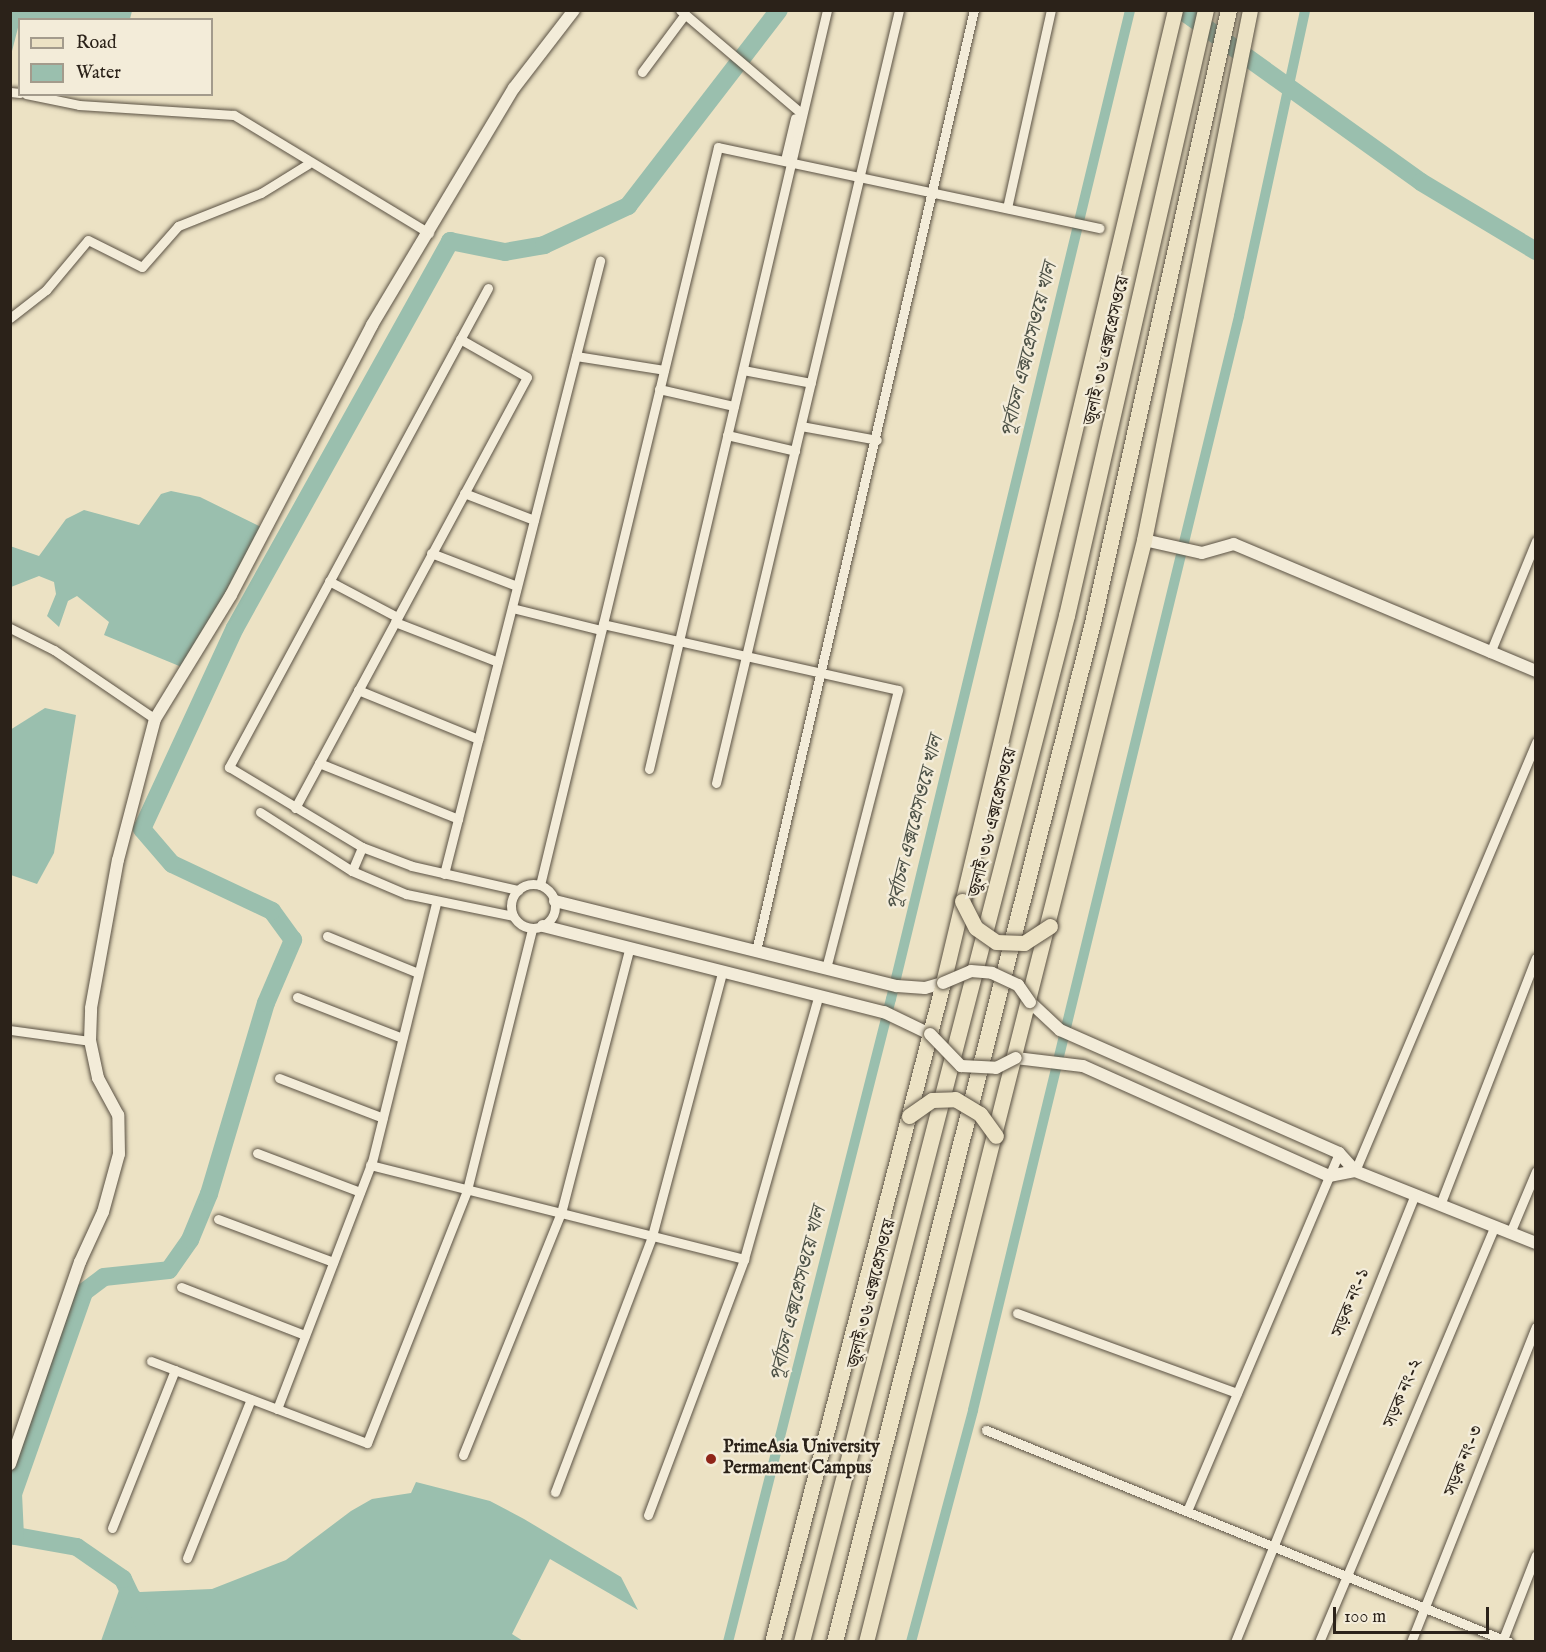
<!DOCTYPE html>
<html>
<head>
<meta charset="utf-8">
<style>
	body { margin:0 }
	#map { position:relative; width:1546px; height:1652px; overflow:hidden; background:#ece2c4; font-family:"IM FELL English","Noto Serif Bengali",serif }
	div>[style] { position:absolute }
	.water>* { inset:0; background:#9abfae }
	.canal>* { height:10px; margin:-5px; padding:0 5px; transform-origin:5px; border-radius:5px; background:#9abfae }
	.river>* { height:18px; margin:-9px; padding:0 9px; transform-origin:9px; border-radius:9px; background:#9abfae }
	.roads { filter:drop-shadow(0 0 2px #5b5244) drop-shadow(0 0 2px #5b5244) }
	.minor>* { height:9px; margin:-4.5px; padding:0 4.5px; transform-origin:4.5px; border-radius:4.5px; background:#f3ecd9 }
	.minor>.ring { margin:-4.5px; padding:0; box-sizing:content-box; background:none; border:9px solid #f3ecd9; border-radius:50% }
	.tertiary>* { height:12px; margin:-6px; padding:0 6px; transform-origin:6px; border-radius:6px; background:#f3ecd9 }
	.primary>* { height:15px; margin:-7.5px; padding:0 7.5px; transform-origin:7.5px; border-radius:7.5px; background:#ece2c4 }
	.motorway>* { height:16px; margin:-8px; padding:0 8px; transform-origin:8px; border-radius:8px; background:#ece2c4 }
	.bridges { filter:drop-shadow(0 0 2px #5b5244) drop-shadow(0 0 2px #5b5244) }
	.tertiary-bridge>* { height:12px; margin:-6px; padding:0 6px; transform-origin:6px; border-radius:6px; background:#f3ecd9 }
	.primary-bridge>* { height:15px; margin:-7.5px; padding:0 7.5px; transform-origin:7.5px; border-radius:7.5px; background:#ece2c4 }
	.dots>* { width:16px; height:16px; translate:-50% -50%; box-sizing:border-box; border:3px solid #f3ecd9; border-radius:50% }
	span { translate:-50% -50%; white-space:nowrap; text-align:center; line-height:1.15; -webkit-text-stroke:4.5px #f3ecd9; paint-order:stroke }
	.street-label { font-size:18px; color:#2b2219 }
	.poi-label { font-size:18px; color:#2b2219; font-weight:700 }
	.left { translate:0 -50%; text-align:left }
	.water-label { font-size:20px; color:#4c5146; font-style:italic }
	.frame { position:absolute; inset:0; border:12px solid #2b2219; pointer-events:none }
	.legend { position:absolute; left:18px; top:18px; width:195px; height:78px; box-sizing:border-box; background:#f3ecd9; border:2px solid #a39b8c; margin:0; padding:8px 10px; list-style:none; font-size:18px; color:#2b2219 }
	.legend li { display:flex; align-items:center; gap:12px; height:30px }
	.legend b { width:30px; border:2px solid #a39b8c }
	.scale { position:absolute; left:1333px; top:1607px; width:156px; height:27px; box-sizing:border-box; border:3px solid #2b2219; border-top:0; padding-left:8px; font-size:18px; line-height:21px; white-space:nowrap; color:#2b2219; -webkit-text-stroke:4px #f3ecd9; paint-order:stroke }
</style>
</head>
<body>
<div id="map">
	<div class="water">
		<i style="clip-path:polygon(11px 10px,132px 10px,132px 11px,130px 19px,20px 20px,11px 55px)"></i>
		<i style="clip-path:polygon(171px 491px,200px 497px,261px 527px,184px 668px,104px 635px,109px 622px,77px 596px,68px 601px,59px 627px,47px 616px,56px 594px,54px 582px,39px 576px,11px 587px,10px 546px,39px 556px,66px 519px,84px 510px,139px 525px,161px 494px)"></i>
		<i style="clip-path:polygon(45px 708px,76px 715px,54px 853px,37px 884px,11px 875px,10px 730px)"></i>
		<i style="clip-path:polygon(416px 1482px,490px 1501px,524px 1519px,621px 1577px,638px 1610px,550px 1559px,512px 1634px,523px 1641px,101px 1641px,123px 1579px,140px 1592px,212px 1589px,286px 1560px,351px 1511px,372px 1499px,411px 1493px)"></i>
	</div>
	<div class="canal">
		<i style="left:728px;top:1642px;width:663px;rotate:-75.78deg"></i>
		<i style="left:891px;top:999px;width:1017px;rotate:-76.41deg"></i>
		<i style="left:911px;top:1642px;width:240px;rotate:-75deg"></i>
		<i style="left:973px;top:1410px;width:1126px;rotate:-76.33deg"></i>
		<i style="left:1239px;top:316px;width:313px;rotate:-77.8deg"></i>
	</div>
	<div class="river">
		<i style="left:1181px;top:10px;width:295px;rotate:35.6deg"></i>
		<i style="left:1421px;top:182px;width:134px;rotate:31deg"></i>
		<i style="left:153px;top:1642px;width:70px;rotate:-115.5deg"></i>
		<i style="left:123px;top:1579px;width:56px;rotate:-145.2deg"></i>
		<i style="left:77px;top:1547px;width:63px;rotate:-169.9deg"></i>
		<i style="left:15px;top:1536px;width:42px;rotate:-92.7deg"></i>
		<i style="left:13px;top:1494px;width:214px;rotate:-70.6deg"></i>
		<i style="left:84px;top:1292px;width:25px;rotate:-37deg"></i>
		<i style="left:104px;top:1277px;width:65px;rotate:-6.1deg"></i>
		<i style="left:169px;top:1270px;width:37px;rotate:-55deg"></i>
		<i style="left:190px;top:1240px;width:50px;rotate:-67.6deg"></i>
		<i style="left:209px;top:1194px;width:199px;rotate:-73.4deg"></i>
		<i style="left:266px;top:1003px;width:69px;rotate:-66.8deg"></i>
		<i style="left:293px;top:940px;width:36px;rotate:-126deg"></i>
		<i style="left:272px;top:911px;width:110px;rotate:-154.8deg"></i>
		<i style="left:172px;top:864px;width:46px;rotate:-130.6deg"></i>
		<i style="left:142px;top:829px;width:221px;rotate:-65.2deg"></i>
		<i style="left:235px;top:628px;width:443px;rotate:-60.9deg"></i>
		<i style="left:450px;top:241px;width:56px;rotate:11.3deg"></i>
		<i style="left:505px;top:252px;width:40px;rotate:-10deg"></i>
		<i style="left:544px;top:245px;width:93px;rotate:-24.9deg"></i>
		<i style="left:628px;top:206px;width:247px;rotate:-52.4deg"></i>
	</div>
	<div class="roads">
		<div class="minor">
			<i style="left:680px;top:10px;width:160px;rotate:40.4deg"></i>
			<i style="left:642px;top:72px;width:72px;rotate:-53.4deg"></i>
			<i style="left:10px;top:92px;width:10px;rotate:6deg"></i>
			<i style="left:26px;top:94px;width:54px;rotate:11.7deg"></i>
			<i style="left:79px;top:105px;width:155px;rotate:3.7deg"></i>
			<i style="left:234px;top:115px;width:228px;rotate:31.2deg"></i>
			<i style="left:785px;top:160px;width:43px;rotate:-76.6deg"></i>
			<i style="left:1007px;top:208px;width:203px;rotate:-77.5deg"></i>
			<i style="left:488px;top:288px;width:545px;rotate:118.4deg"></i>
			<i style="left:229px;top:767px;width:155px;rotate:31deg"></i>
			<i style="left:362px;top:847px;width:53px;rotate:20.8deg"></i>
			<i style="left:412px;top:866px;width:109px;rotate:12.8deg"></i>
			<i style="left:10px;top:318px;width:46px;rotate:-37.9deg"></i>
			<i style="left:46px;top:290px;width:65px;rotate:-50deg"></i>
			<i style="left:88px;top:240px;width:60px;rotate:26.6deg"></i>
			<i style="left:142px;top:267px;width:55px;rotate:-48.7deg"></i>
			<i style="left:178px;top:226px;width:89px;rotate:-21.7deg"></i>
			<i style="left:261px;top:193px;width:55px;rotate:-31.7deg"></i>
			<i style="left:576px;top:356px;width:89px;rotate:9deg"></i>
			<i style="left:743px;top:370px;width:69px;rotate:10.8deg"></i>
			<i style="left:659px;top:389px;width:77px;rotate:12.8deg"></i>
			<i style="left:801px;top:426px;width:77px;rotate:10.4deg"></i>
			<i style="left:727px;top:435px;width:70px;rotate:13.2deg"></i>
			<i style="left:464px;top:493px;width:75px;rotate:21.1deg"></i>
			<i style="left:431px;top:553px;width:92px;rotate:21deg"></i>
			<i style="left:329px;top:581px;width:77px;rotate:27.9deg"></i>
			<i style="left:512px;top:608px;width:92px;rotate:13.9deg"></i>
			<i style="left:395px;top:622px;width:110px;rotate:21.2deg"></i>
			<i style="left:603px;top:624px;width:302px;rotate:12.6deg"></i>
			<i style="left:898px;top:690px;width:287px;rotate:104.5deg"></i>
			<i style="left:10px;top:628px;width:49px;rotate:26.6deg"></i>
			<i style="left:54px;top:650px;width:122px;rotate:34.3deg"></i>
			<i style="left:1490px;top:653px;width:121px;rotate:-67.7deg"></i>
			<i style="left:358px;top:690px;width:130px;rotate:22.2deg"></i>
			<i style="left:319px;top:763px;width:150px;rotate:21.9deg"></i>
			<i style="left:649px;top:769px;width:780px;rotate:-76.8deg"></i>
			<i style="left:716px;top:783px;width:794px;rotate:-76.68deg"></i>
			<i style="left:295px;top:808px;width:489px;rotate:-61.7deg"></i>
			<i style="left:527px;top:377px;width:77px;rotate:-150.4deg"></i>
			<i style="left:260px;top:812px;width:109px;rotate:32.7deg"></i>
			<i style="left:352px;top:871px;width:59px;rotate:23.1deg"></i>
			<i style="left:406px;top:894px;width:109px;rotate:11.6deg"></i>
			<i style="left:352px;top:871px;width:26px;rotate:-67deg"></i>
			<i style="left:444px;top:874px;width:633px;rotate:-75.72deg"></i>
			<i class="ring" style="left:511px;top:884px;width:35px;height:35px"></i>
			<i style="left:540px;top:885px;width:759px;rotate:-76.44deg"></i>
			<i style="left:718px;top:147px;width:390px;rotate:12deg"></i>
			<i style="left:327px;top:936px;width:98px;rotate:22.1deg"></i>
			<i style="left:756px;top:951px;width:966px;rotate:-76.96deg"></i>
			<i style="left:297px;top:997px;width:113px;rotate:21.3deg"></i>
			<i style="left:10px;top:1030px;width:81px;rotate:7.8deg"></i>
			<i style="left:279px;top:1078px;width:111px;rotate:21deg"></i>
			<i style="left:257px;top:1153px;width:110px;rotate:20.7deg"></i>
			<i style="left:370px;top:1165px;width:386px;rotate:14.1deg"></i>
			<i style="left:1355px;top:1171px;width:466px;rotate:-67.1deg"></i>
			<i style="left:1440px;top:1205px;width:265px;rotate:-68.8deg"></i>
			<i style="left:218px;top:1219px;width:123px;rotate:20.5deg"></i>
			<i style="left:1510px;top:1233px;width:67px;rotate:-67.2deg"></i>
			<i style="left:181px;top:1287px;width:133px;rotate:21.2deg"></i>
			<i style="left:1017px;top:1313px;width:234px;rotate:20deg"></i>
			<i style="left:151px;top:1361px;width:231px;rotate:20.8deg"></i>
			<i style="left:367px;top:1443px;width:272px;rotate:-68.4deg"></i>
			<i style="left:467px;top:1190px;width:269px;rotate:-76deg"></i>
			<i style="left:277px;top:1409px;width:265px;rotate:-69deg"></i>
			<i style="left:372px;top:1162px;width:267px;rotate:-76.1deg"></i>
			<i style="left:986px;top:1430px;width:564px;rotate:22.07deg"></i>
			<i style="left:463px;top:1455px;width:261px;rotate:-68deg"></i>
			<i style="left:561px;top:1213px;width:272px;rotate:-75.5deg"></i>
			<i style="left:555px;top:1492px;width:274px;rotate:-69.2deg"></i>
			<i style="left:652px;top:1236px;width:272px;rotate:-75.1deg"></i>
			<i style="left:1187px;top:1511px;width:389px;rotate:-67deg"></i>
			<i style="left:648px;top:1515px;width:273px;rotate:-69.4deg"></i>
			<i style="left:744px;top:1259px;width:272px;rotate:-74.2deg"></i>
			<i style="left:112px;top:1528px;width:170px;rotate:-68.3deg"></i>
			<i style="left:187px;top:1558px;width:171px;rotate:-68.1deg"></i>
			<i style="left:1235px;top:1642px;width:483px;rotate:-68.1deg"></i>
			<i style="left:1319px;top:1642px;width:450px;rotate:-67.1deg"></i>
			<i style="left:1411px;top:1642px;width:339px;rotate:-68.4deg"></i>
			<i style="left:1502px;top:1642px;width:93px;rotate:-68.7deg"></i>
		</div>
		<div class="tertiary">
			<i style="left:1144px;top:540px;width:59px;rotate:12.6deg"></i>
			<i style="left:1202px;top:553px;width:33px;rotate:-16deg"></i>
			<i style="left:1234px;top:544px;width:328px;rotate:22.8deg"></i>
			<i style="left:555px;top:901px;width:352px;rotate:14deg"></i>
			<i style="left:897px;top:986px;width:28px;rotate:4deg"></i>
			<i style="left:925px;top:988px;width:19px;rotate:-16deg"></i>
			<i style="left:543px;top:926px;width:352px;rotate:14.2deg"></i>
			<i style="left:884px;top:1012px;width:51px;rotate:25.6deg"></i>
			<i style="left:1030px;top:1002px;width:41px;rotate:43deg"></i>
			<i style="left:1060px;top:1030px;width:305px;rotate:23.8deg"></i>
			<i style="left:1339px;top:1153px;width:24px;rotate:48deg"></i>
			<i style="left:1355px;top:1171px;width:195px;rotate:21.7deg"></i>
			<i style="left:1016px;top:1058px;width:67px;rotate:6.8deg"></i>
			<i style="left:1083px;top:1066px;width:269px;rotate:24.1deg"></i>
			<i style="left:1329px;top:1176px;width:26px;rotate:-11deg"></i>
			<i style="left:10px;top:1464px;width:214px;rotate:-70.9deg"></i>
			<i style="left:80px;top:1262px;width:55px;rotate:-65.3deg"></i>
			<i style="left:103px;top:1212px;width:60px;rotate:-74.6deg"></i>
			<i style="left:119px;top:1154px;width:39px;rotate:-91deg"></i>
			<i style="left:118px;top:1115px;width:42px;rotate:-118.4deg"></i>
			<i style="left:98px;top:1078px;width:38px;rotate:-102deg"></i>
			<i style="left:90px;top:1041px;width:33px;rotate:-88deg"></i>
			<i style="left:91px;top:1008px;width:150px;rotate:-79.7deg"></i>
			<i style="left:118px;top:860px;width:146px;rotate:-75.3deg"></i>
			<i style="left:155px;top:719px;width:145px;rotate:-58.5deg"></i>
			<i style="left:231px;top:595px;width:305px;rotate:-62.4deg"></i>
			<i style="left:372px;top:325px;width:276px;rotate:-59.1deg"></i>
			<i style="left:514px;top:88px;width:98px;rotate:-52.4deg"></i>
		</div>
		<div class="primary">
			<i style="left:772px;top:1642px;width:681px;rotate:-75.45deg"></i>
			<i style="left:943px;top:983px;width:1000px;rotate:-76.59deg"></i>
			<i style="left:866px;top:1642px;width:1137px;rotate:-75.84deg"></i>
			<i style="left:1144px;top:540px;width:540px;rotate:-78.69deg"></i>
		</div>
		<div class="motorway">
			<i style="left:802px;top:1642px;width:1060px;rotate:-75.52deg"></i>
			<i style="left:1067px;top:616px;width:622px;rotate:-77.08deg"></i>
			<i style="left:835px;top:1642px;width:1051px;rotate:-75.79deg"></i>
			<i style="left:1093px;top:623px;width:628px;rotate:-77.49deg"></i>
		</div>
	</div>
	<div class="bridges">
		<div class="tertiary-bridge">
			<i style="left:943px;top:983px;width:30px;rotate:-23deg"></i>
			<i style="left:971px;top:971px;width:21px;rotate:5deg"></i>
			<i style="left:992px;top:973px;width:29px;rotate:25deg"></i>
			<i style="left:1018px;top:985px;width:21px;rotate:55deg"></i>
			<i style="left:930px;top:1034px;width:45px;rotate:45.9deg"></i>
			<i style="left:961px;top:1066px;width:35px;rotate:3deg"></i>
			<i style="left:996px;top:1068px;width:22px;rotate:-27deg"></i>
		</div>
		<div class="primary-bridge">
			<i style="left:962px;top:901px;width:30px;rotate:63deg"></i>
			<i style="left:976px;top:928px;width:24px;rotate:35deg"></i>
			<i style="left:996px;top:942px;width:28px;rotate:2deg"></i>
			<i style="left:1024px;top:943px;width:31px;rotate:-33deg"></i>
			<i style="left:909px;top:1116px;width:28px;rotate:-35deg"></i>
			<i style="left:932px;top:1100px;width:23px;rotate:-2deg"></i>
			<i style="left:955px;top:1099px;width:29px;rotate:31deg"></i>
			<i style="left:980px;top:1114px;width:27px;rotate:54deg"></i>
		</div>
	</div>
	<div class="dots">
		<i style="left:711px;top:1459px;background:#8f2418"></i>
	</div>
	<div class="street-label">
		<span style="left:1108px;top:351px;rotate:-77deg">জুলাই ৩৬ এক্সপ্রেসওয়ে</span>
		<span style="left:994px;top:823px;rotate:-76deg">জুলাই ৩৬ এক্সপ্রেসওয়ে</span>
		<span style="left:873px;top:1294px;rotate:-76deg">জুলাই ৩৬ এক্সপ্রেসওয়ে</span>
		<span style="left:1352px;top:1303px;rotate:-68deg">সড়ক নং-১</span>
		<span style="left:1404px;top:1394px;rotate:-67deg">সড়ক নং-২</span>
		<span style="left:1465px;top:1461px;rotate:-68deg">সড়ক নং-৩</span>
	</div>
	<div class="poi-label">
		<span class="left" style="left:723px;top:1459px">PrimeAsia University<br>Permament Campus</span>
	</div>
	<div class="water-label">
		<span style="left:1029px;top:350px;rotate:-76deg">পূর্বাচল এক্সপ্রেসওয়ে খাল</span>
		<span style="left:915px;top:823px;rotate:-76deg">পূর্বাচল এক্সপ্রেসওয়ে খাল</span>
		<span style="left:798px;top:1294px;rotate:-76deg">পূর্বাচল এক্সপ্রেসওয়ে খাল</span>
	</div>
	<div class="frame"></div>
	<ul class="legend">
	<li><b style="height:8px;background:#ece2c4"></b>Road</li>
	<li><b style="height:16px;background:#9abfae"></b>Water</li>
	</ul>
	<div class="scale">100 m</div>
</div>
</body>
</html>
